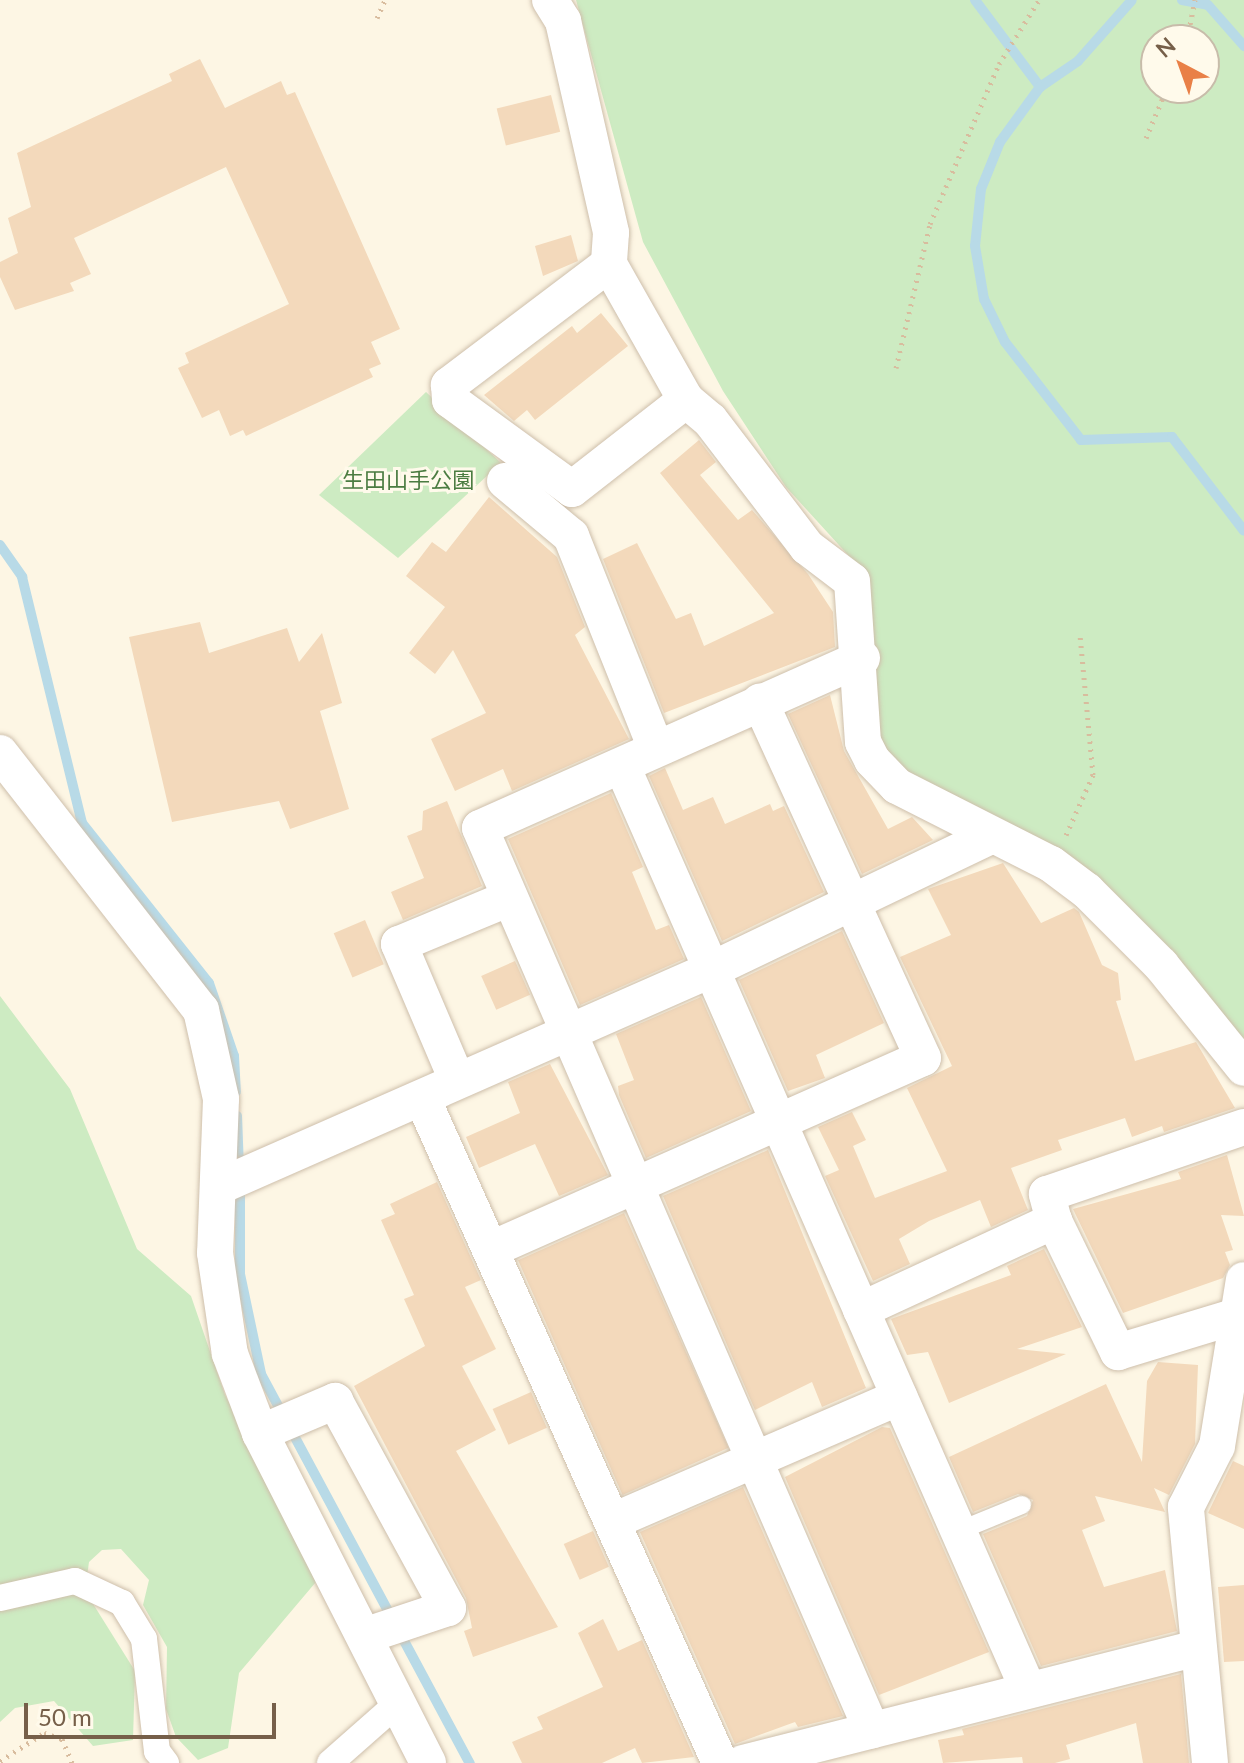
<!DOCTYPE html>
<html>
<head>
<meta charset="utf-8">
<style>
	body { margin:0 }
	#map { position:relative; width:1244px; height:1763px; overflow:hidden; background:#fdf6e4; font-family:Lato,"Noto Sans JP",sans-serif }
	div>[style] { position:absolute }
	.green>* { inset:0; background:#cdebc2 }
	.stream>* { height:10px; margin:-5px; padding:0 5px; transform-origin:5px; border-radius:5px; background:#b8dae7 }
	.building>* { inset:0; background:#f3d9bb; transform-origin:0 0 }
	.path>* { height:5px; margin-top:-2.5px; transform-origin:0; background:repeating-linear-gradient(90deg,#d8bc9e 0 2px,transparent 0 8px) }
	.roads { filter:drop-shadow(0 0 2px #cebfab) drop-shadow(0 0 2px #cebfab) }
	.service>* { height:18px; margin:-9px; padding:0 9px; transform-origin:9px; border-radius:9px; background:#fff }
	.pedestrian>* { height:26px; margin:-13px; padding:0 13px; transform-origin:13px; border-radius:13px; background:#fff }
	.minor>* { height:36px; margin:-18px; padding:0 18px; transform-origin:18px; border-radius:18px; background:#fff }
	span { translate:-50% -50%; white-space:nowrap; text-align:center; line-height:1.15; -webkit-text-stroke:6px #fffaeb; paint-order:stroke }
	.park-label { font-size:22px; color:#4b7c41 }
	.north { position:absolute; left:1140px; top:24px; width:80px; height:80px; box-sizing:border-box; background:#fffaeb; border:2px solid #c8bcaa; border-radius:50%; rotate:319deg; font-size:22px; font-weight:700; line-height:32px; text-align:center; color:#765f49 }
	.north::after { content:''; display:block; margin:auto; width:28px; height:36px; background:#e98047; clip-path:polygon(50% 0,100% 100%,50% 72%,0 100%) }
	.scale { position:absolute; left:24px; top:1703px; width:252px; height:36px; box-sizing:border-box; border:4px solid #765f49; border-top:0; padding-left:10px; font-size:24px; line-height:28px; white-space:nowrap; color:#765f49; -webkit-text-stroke:6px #fffaeb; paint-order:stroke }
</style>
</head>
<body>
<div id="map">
	<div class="green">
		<i style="clip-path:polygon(evenodd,576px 0,1244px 0,1244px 1043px,1171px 957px,903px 777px,879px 748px,869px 578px,786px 487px,723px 391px,643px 242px,576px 0,1156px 40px,1204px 40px,1204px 88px,1156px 88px,1156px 40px)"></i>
		<i style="clip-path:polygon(426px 392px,501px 463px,398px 558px,319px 495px)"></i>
		<i style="clip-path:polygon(0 996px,70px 1089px,137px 1249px,191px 1296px,225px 1395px,321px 1576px,239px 1673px,228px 1748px,198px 1760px,176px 1737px,166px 1709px,167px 1647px,143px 1605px,149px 1580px,121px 1549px,102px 1550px,89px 1562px,85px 1591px,135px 1671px,133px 1740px,93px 1746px,54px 1701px,15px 1708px,0 1722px)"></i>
	</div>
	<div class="stream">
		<i style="left:975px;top:0;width:109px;rotate:53.2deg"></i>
		<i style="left:1040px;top:87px;width:46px;rotate:-34.4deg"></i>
		<i style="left:1078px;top:61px;width:81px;rotate:-48.5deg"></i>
		<i style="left:1182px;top:0;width:26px;rotate:11deg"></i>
		<i style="left:1208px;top:5px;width:55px;rotate:48.7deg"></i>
		<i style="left:1040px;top:87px;width:68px;rotate:126deg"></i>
		<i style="left:1000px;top:142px;width:51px;rotate:112deg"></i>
		<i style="left:981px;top:189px;width:57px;rotate:96deg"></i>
		<i style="left:975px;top:246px;width:54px;rotate:80.4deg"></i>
		<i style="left:984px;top:299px;width:48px;rotate:64deg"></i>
		<i style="left:1005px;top:342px;width:124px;rotate:52.2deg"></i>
		<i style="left:1081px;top:440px;width:91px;rotate:-1.9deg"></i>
		<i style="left:1172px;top:437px;width:118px;rotate:52.5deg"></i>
		<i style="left:0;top:545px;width:39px;rotate:55deg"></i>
		<i style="left:22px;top:577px;width:253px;rotate:76.3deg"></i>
		<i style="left:82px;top:823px;width:204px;rotate:51.6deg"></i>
		<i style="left:209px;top:983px;width:77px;rotate:71.1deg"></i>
		<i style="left:234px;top:1056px;width:36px;rotate:87deg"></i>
		<i style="left:237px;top:1116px;width:52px;rotate:87.8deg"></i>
		<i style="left:240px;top:1184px;width:90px;rotate:90deg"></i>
		<i style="left:240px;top:1274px;width:102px;rotate:78.1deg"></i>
		<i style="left:261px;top:1374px;width:442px;rotate:61.8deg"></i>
	</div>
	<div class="building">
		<i style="clip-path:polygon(200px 59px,225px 108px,281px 81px,287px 95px,295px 92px,400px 329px,371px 342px,381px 364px,369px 369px,373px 377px,246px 436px,243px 430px,230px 436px,219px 410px,202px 418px,178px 368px,189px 363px,185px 353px,289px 304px,226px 167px,74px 238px,91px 274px,70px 283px,74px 291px,15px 310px,0 277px,0 262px,18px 253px,8px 218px,31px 207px,17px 153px,172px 81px,169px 74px)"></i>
		<i style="left:551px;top:95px;width:38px;height:56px;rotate:76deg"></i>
		<i style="clip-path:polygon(571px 235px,578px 261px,543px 276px,535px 246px)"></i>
		<i style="clip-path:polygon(601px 313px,628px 346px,535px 420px,527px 410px,514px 421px,484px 395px,572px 326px,577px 333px)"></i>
		<i style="clip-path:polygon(699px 440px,716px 462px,700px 475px,738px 520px,752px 510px,808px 574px,833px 612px,835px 647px,664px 713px,603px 559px,637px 543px,676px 619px,691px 613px,704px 646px,774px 613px,660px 473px)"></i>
		<i style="clip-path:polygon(489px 497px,557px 557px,585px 627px,575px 635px,629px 739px,512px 791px,503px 769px,455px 791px,431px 739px,486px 713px,453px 650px,435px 674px,409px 653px,445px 607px,406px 576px,432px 542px,446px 552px)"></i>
		<i style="clip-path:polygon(200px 622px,209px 653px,287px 628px,299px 662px,322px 633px,342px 703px,320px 711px,349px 809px,290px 829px,279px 801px,172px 822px,129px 637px)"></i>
		<i style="clip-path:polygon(830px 695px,844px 751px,888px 829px,912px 817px,933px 840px,862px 874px,788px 714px)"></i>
		<i style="clip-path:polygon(665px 768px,683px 810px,713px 797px,725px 824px,770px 804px,773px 811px,784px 806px,824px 892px,722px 941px,649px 776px)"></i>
		<i style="clip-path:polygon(611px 793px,643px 867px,632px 872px,656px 930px,669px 925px,684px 959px,580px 1005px,508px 839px)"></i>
		<i style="clip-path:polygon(447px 801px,482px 886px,403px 920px,391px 892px,424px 878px,407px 836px,422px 830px,423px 811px)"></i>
		<i style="clip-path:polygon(1003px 863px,1041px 923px,1074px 908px,1079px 912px,1102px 965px,1118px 973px,1121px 1000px,1116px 1001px,1135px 1061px,1196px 1042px,1235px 1108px,1164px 1132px,1162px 1126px,1132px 1137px,1125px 1118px,1058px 1140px,1062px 1150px,1011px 1168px,1028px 1210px,991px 1227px,980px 1200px,929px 1221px,899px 1239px,910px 1264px,873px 1281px,825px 1176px,839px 1170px,818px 1127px,852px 1112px,866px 1140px,853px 1146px,875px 1198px,947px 1171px,907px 1088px,952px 1066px,900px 957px,951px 935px,928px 889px)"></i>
		<i style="left:365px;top:920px;width:48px;height:34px;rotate:67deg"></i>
		<i style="clip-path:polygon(842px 931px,884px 1023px,816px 1055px,825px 1078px,788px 1091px,739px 980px)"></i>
		<i style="left:515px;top:961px;width:37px;height:37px;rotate:66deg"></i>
		<i style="clip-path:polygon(701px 997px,751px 1111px,646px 1158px,619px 1095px,618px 1086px,634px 1080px,616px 1034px)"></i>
		<i style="clip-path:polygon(550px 1064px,608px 1175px,559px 1196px,535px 1144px,479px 1168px,466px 1137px,520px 1113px,508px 1082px)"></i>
		<i style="clip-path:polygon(768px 1150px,866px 1388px,822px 1407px,812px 1382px,755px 1410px,663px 1196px)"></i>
		<i style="clip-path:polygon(1227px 1155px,1244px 1216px,1221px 1215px,1233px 1250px,1225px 1252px,1230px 1265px,1223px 1278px,1123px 1313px,1073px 1209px,1181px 1179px,1178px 1172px)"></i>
		<i style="clip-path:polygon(437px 1182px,481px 1280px,465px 1287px,496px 1349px,462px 1366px,496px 1430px,456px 1451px,558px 1627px,473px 1657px,464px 1631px,472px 1628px,466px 1598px,354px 1386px,425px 1346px,404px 1299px,414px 1295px,381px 1220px,395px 1214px,390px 1204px)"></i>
		<i style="left:624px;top:1213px;width:257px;height:116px;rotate:66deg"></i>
		<i style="clip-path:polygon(1044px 1249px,1082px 1327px,1017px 1349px,1066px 1354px,949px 1403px,928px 1352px,907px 1355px,891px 1319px,1011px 1275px,1007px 1266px)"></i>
		<i style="clip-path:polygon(1158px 1362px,1198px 1365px,1195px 1444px,1169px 1495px,1154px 1488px,1165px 1512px,1095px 1496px,1105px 1521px,1082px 1530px,1104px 1587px,1165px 1570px,1177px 1631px,1041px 1666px,983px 1534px,1027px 1516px,1033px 1500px,1018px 1494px,973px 1512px,949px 1457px,1106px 1384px,1142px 1462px,1147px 1381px)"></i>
		<i style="left:531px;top:1392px;width:39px;height:42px;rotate:66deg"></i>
		<i style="clip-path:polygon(882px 1427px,890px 1428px,989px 1652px,879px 1695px,785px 1477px)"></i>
		<i style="clip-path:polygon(1233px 1461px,1244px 1466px,1244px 1529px,1208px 1513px)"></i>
		<i style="clip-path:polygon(743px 1487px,843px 1716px,798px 1727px,795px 1722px,735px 1744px,640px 1532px)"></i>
		<i style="left:593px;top:1531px;width:39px;height:32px;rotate:66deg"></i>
		<i style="clip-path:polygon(1244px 1585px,1244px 1661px,1224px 1662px,1218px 1587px)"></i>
		<i style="clip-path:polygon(603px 1619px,618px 1651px,642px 1640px,694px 1757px,642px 1763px,635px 1748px,602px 1763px,522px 1763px,512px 1742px,543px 1729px,537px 1717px,603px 1687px,578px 1633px)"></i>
		<i style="clip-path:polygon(1181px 1674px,1189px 1763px,1143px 1763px,1136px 1723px,1066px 1745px,1070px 1759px,1055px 1763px,1023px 1763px,1022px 1757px,943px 1763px,938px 1740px,964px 1735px,962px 1729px)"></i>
	</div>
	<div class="path">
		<i style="left:377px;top:18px;width:20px;rotate:-66deg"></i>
		<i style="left:1187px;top:40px;width:41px;rotate:-78.7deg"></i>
		<i style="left:1146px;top:138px;width:54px;rotate:-67.2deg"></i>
		<i style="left:896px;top:368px;width:148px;rotate:-76.7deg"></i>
		<i style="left:930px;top:224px;width:174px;rotate:-66.7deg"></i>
		<i style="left:999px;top:64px;width:75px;rotate:-58deg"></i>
		<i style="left:1066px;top:835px;width:66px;rotate:-65.8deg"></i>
		<i style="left:1093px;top:775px;width:141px;rotate:-95.3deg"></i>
		<i style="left:0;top:1761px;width:52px;rotate:-32.5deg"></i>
		<i style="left:44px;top:1733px;width:19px;rotate:18deg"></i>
		<i style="left:62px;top:1739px;width:26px;rotate:67deg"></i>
	</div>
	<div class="roads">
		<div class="service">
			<i style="left:961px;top:1530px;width:66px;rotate:-22.3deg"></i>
		</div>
		<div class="pedestrian">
			<i style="left:0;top:1598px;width:77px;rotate:-12.8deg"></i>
			<i style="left:75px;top:1581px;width:52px;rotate:25.1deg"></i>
			<i style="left:122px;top:1603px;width:42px;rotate:58.6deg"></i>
			<i style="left:144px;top:1639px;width:113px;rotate:83.4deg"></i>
			<i style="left:157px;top:1751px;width:15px;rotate:53deg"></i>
			<i style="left:330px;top:1763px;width:89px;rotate:-41.4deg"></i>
		</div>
		<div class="minor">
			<i style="left:550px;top:0;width:25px;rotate:58deg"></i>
			<i style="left:563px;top:21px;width:217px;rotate:77.2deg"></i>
			<i style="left:611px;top:233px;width:31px;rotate:94deg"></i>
			<i style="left:609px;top:264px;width:156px;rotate:60.5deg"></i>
			<i style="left:686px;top:400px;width:31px;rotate:40deg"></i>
			<i style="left:710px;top:420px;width:160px;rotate:52.6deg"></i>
			<i style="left:807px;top:547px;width:56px;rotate:37.1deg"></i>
			<i style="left:852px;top:581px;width:161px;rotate:86.1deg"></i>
			<i style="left:863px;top:742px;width:20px;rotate:63deg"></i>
			<i style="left:872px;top:760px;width:36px;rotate:46deg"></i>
			<i style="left:897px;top:786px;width:173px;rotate:26.9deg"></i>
			<i style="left:1051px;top:864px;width:45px;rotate:36.9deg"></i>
			<i style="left:1087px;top:891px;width:105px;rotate:45deg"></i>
			<i style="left:1161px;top:965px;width:132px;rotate:51.1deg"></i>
			<i style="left:609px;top:264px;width:201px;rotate:142.9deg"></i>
			<i style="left:449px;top:385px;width:15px;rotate:86deg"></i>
			<i style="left:450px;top:400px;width:151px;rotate:36.1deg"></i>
			<i style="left:572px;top:489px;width:145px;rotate:-38deg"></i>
			<i style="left:505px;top:481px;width:86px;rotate:39.8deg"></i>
			<i style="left:571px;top:536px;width:229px;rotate:68.2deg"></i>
			<i style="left:862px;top:658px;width:418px;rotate:156deg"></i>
			<i style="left:480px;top:828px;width:984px;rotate:66.53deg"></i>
			<i style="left:0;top:753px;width:326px;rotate:52deg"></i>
			<i style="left:201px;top:1010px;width:91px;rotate:77.3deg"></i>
			<i style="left:221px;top:1099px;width:154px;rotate:92.2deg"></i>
			<i style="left:215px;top:1253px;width:102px;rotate:81.6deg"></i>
			<i style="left:230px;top:1354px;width:85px;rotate:69.2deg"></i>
			<i style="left:260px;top:1433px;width:370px;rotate:63deg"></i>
			<i style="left:622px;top:766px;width:1008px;rotate:66.26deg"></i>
			<i style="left:457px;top:1080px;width:148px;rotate:-113.1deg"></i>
			<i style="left:399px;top:944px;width:117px;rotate:-22.6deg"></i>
			<i style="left:423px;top:1100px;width:726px;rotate:65.87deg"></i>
			<i style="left:218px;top:1187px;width:541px;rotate:-23.77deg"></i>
			<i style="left:713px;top:969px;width:308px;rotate:-25.6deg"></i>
			<i style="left:1054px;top:1221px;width:28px;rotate:-105deg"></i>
			<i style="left:1047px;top:1194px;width:208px;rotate:-18.8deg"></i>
			<i style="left:494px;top:1248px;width:469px;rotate:-23.9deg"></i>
			<i style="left:923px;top:1058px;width:392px;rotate:-114.6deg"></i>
			<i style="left:861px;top:1310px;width:213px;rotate:-24.8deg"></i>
			<i style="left:1054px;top:1221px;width:146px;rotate:64deg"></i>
			<i style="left:1118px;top:1352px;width:120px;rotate:-16.9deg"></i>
			<i style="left:260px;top:1433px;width:82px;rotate:-23.1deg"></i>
			<i style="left:335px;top:1401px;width:236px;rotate:61.4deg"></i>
			<i style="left:448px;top:1608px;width:85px;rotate:161.6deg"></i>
			<i style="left:613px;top:1521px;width:312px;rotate:-23.4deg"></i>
			<i style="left:743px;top:1763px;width:467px;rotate:-14.2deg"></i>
			<i style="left:1210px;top:1763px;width:257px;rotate:-95.4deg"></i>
			<i style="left:1186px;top:1507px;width:68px;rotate:-63.1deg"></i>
			<i style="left:1217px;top:1446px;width:168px;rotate:-80.8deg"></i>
		</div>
	</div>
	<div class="park-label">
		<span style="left:408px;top:480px">生田山手公園</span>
	</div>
	<div class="north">N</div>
	<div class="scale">50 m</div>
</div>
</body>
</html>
